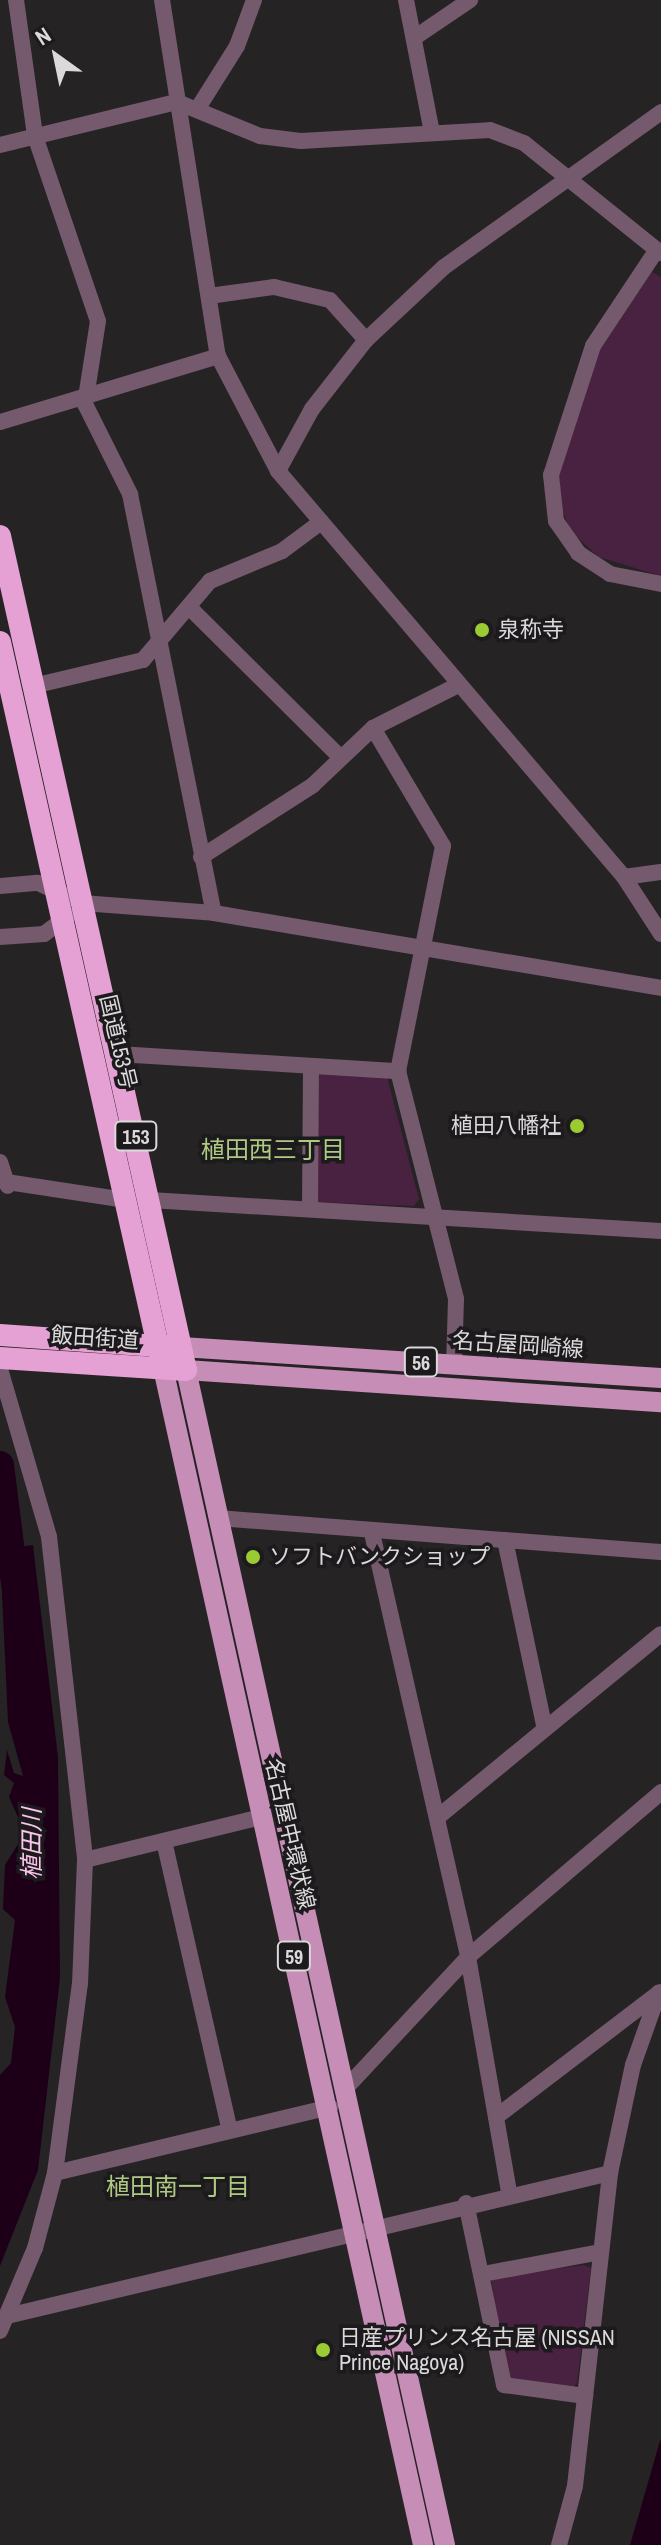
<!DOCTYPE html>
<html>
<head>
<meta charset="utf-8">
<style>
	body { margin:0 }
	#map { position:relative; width:661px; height:2545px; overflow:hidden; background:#262325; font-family:"Archivo Narrow","Noto Sans JP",sans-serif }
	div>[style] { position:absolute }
	.green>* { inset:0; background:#492241 }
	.water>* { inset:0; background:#1d0018 }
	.river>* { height:28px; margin:-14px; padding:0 14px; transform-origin:14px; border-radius:14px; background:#1d0018 }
	.minor>* { height:16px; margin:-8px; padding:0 8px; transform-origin:8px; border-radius:8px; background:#75596d }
	.major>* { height:20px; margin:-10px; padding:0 10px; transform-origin:10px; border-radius:10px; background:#c68db7 }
	.highway>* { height:22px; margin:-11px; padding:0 11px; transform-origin:11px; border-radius:11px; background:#e6a1d4 }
	.dots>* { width:22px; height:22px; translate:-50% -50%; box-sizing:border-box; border:4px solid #1c1a1c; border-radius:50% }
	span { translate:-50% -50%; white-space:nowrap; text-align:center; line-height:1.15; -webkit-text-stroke:7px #1c1a1c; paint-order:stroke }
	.shield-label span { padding:2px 6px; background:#1c1a1c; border:2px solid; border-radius:6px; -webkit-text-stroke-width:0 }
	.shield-label { font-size:20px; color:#dbd9da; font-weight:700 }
	.poi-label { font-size:22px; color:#dbd9da }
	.left { translate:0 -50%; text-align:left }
	.right { translate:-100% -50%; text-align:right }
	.street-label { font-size:22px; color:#dbd9da }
	.neighbourhood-label { font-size:24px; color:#aeca82 }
	.water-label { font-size:24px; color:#fcc5ed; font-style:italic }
	.north { position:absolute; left:16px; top:16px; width:80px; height:80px; -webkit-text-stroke:6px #1c1a1c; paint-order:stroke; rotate:327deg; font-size:22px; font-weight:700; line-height:32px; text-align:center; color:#dbd9da }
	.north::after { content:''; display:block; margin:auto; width:28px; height:36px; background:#dbd9da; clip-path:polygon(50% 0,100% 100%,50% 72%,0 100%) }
</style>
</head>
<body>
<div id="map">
	<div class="green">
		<i style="clip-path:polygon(652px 272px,661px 277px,661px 576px,599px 557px,572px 533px,557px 499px,557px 462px,600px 350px)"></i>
		<i style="clip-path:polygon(318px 1072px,387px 1077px,419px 1199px,414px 1206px,316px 1202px)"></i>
		<i style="clip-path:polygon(584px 2265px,591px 2268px,577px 2383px,571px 2390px,506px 2380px,491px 2278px)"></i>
	</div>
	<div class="water">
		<i style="clip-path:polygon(33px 1545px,58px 1757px,60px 1978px,38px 2170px,0 2266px,0 2075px,11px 2063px,15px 2027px,5px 1997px,15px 1920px,3px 1909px,5px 1865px,25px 1833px,9px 1797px,14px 1783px,4px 1775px,7px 1750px,14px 1773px,23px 1776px,8px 1722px,0 1550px)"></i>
		<i style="clip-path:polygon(661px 2439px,661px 2545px,630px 2545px,660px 2441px)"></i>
	</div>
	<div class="river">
		<i style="left:0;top:1465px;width:120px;rotate:82.8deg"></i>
	</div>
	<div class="minor">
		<i style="left:16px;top:0;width:137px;rotate:82deg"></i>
		<i style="left:35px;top:136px;width:195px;rotate:71.2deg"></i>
		<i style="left:98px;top:321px;width:84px;rotate:98.9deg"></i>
		<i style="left:85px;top:404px;width:101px;rotate:63.4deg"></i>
		<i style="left:130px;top:494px;width:427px;rotate:78.7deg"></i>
		<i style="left:162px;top:0;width:360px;rotate:81.1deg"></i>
		<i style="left:218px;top:356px;width:130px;rotate:62.4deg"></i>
		<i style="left:278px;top:471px;width:533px;rotate:49.56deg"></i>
		<i style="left:624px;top:877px;width:68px;rotate:57deg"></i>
		<i style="left:406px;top:0;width:135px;rotate:78.9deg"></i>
		<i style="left:414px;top:38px;width:68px;rotate:-34.2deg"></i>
		<i style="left:198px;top:108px;width:73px;rotate:-57.8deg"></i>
		<i style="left:237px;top:46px;width:49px;rotate:-69.7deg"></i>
		<i style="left:0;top:145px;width:182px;rotate:-13.7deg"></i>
		<i style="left:177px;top:102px;width:90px;rotate:22.3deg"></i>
		<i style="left:260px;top:136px;width:41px;rotate:7deg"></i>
		<i style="left:301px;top:141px;width:189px;rotate:-3.3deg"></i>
		<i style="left:490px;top:130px;width:36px;rotate:21deg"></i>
		<i style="left:524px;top:143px;width:176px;rotate:38.8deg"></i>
		<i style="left:656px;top:251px;width:114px;rotate:123.6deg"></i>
		<i style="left:593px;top:346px;width:136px;rotate:108deg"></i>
		<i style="left:551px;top:475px;width:46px;rotate:83.8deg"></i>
		<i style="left:556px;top:521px;width:39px;rotate:55deg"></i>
		<i style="left:578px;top:553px;width:38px;rotate:33deg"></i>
		<i style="left:610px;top:574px;width:52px;rotate:11.1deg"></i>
		<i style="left:209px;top:296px;width:66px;rotate:-7.9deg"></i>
		<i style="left:274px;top:287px;width:57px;rotate:13.1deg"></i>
		<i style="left:330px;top:300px;width:54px;rotate:48deg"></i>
		<i style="left:0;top:422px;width:228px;rotate:-16.8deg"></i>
		<i style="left:278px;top:471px;width:71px;rotate:-61.3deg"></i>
		<i style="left:312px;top:409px;width:88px;rotate:-52deg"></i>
		<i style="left:366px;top:340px;width:107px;rotate:-43.1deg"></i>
		<i style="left:444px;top:267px;width:267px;rotate:-35.5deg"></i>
		<i style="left:190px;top:608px;width:213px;rotate:44.8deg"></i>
		<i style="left:33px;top:686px;width:113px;rotate:-13.3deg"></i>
		<i style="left:143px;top:660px;width:104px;rotate:-49.7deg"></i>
		<i style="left:210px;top:581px;width:78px;rotate:-22.6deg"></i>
		<i style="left:282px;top:551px;width:49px;rotate:-36.6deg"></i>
		<i style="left:373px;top:728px;width:137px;rotate:59.3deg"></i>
		<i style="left:443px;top:846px;width:229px;rotate:101.3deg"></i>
		<i style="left:398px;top:1071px;width:235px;rotate:75.7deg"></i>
		<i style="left:456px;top:1299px;width:66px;rotate:91.7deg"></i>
		<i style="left:201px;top:857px;width:133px;rotate:-32.7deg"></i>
		<i style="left:313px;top:785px;width:83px;rotate:-43.5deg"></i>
		<i style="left:373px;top:728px;width:97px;rotate:-26.8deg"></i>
		<i style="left:624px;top:877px;width:37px;rotate:-8deg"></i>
		<i style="left:0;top:886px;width:38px;rotate:-5deg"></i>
		<i style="left:38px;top:883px;width:48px;rotate:24.4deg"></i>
		<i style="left:82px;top:903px;width:132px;rotate:4.3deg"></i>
		<i style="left:214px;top:913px;width:453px;rotate:9.5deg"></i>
		<i style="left:0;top:937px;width:44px;rotate:-3.9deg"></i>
		<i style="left:44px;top:934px;width:31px;rotate:-37deg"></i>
		<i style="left:118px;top:1054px;width:281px;rotate:3.5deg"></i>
		<i style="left:0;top:1162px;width:25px;rotate:72deg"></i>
		<i style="left:0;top:1181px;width:126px;rotate:8.6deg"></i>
		<i style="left:150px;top:1200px;width:512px;rotate:3.47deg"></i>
		<i style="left:310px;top:1209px;width:143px;rotate:-89.6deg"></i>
		<i style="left:0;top:1369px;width:175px;rotate:73.7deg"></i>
		<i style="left:49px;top:1537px;width:325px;rotate:83.6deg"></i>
		<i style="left:85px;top:1860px;width:123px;rotate:92.3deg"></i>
		<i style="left:80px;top:1983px;width:192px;rotate:97.5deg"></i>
		<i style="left:55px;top:2173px;width:78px;rotate:104.9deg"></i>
		<i style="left:35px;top:2248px;width:90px;rotate:112.9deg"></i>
		<i style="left:218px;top:1518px;width:444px;rotate:4.4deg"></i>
		<i style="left:372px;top:1533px;width:435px;rotate:77.2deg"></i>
		<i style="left:468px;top:1957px;width:240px;rotate:80.1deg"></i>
		<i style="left:505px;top:1540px;width:193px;rotate:78.1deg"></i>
		<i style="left:438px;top:1817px;width:288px;rotate:-39.4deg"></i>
		<i style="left:164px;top:1841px;width:297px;rotate:77.2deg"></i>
		<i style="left:85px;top:1860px;width:181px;rotate:-13.7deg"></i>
		<i style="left:345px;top:2089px;width:180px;rotate:-47deg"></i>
		<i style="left:468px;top:1957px;width:254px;rotate:-40.5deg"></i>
		<i style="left:496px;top:2117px;width:206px;rotate:-37.3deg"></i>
		<i style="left:55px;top:2173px;width:283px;rotate:-13.5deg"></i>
		<i style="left:466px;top:2203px;width:186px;rotate:78.2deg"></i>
		<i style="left:504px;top:2385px;width:82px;rotate:7.7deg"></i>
		<i style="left:483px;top:2274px;width:119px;rotate:-10.6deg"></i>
		<i style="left:7px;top:2316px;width:620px;rotate:-13.34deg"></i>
		<i style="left:559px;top:2545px;width:61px;rotate:-74.8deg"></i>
		<i style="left:575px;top:2486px;width:315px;rotate:-83.6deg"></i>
		<i style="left:610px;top:2173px;width:110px;rotate:-78deg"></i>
		<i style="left:633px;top:2065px;width:77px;rotate:-70.4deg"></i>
	</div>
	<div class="major">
		<i style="left:181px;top:1347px;width:481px;rotate:3.7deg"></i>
		<i style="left:163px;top:1368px;width:1205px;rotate:77.54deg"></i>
		<i style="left:445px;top:2545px;width:1203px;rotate:-102.43deg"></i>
		<i style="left:186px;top:1370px;width:476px;rotate:3.9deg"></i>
	</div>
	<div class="highway">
		<i style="left:0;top:536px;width:854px;rotate:77.43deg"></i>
		<i style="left:186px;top:1370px;width:186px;rotate:-176.3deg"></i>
		<i style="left:0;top:642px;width:744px;rotate:77.35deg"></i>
		<i style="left:0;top:1335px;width:172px;rotate:4deg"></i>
	</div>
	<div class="dots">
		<i style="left:482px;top:630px;background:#9bcb33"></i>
		<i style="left:577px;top:1126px;background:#9bcb33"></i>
		<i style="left:253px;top:1557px;background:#9bcb33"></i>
		<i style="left:323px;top:2350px;background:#9bcb33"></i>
	</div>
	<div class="shield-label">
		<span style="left:136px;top:1136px">153</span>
		<span style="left:421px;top:1362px">56</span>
		<span style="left:294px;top:1956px">59</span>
	</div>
	<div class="poi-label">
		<span class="left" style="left:498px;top:630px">泉称寺</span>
		<span class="right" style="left:561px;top:1126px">植田八幡社</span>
		<span class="left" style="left:269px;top:1557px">ソフトバンクショップ</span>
		<span class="left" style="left:339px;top:2350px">日産プリンス名古屋 (NISSAN<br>Prince Nagoya)</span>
	</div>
	<div class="street-label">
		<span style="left:118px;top:1042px;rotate:77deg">国道153号</span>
		<span style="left:95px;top:1338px;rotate:4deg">飯田街道</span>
		<span style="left:518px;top:1345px;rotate:4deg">名古屋岡崎線</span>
		<span style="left:290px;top:1834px;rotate:77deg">名古屋中環状線</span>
	</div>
	<div class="neighbourhood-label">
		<span style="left:273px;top:1150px">植田西三丁目</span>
		<span style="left:178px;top:2187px">植田南一丁目</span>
	</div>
	<div class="water-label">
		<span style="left:32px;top:1844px;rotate:-90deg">植田川</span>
	</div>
	<div class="north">N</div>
</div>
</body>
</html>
